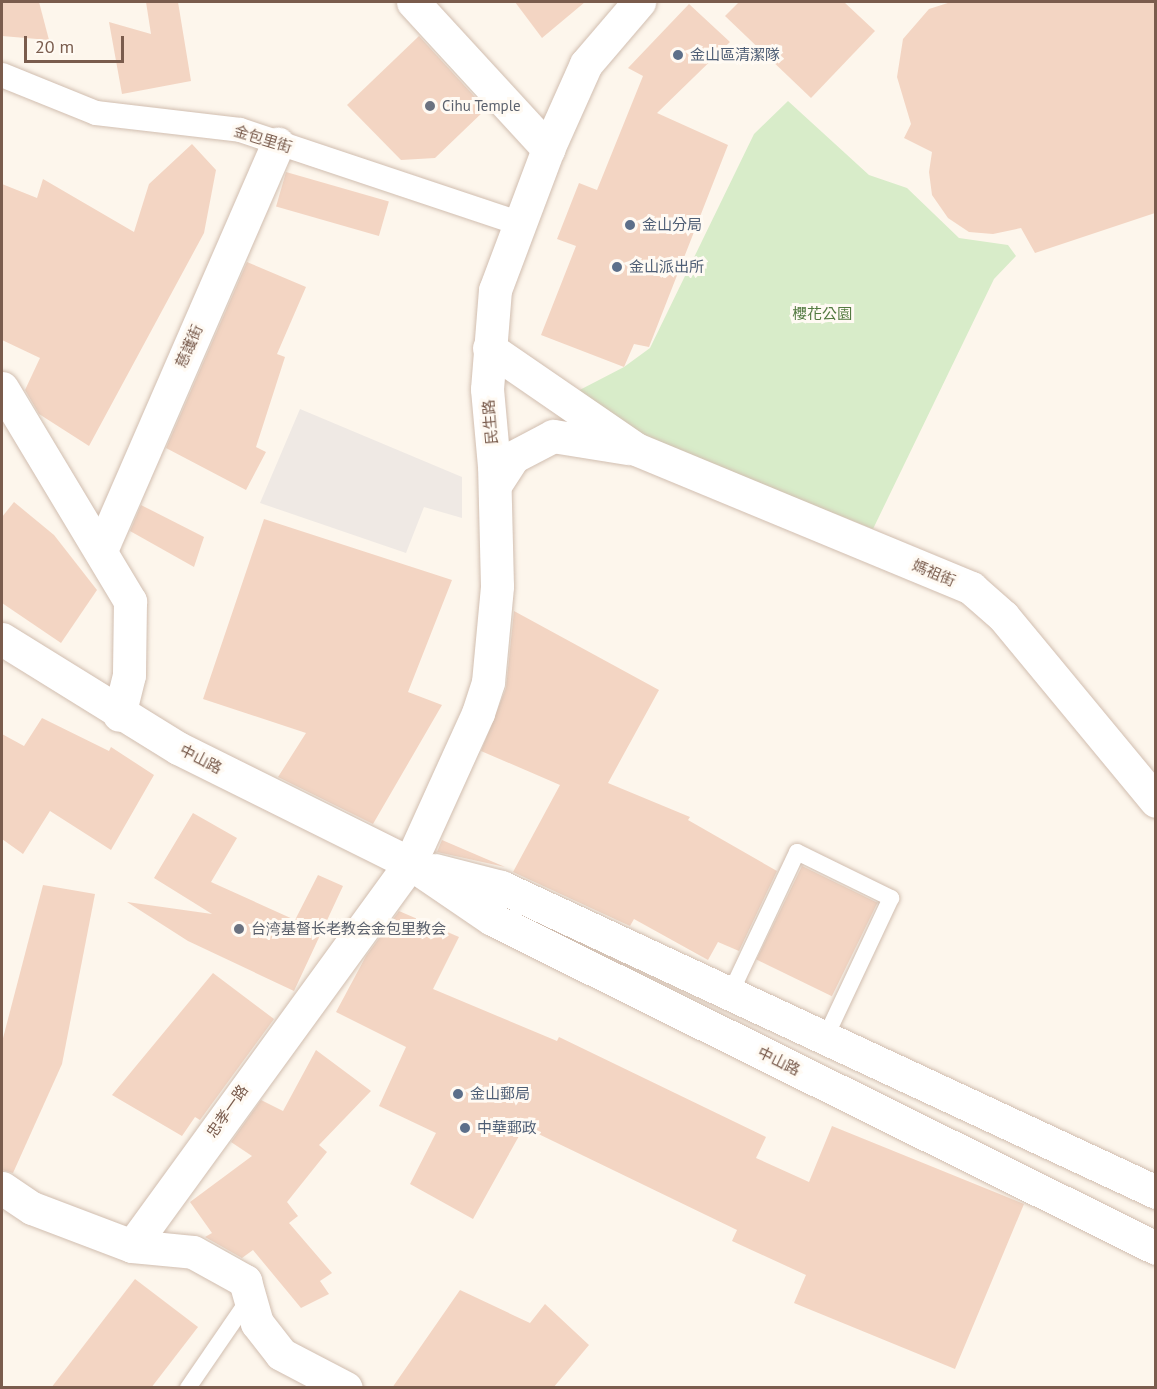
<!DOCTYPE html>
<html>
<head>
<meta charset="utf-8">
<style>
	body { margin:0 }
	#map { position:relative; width:1157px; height:1389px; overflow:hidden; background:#fdf6ec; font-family:"PT Sans","Noto Sans TC",sans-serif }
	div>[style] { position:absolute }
	.industrial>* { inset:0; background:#efe9e4 }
	.green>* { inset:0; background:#d8ecc9 }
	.building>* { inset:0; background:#f3d5c3; transform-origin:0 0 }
	.roads { filter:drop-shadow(0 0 2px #d1beb0) drop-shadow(0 0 2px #d1beb0) }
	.service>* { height:16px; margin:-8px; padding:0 8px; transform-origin:8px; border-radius:8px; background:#fff }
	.pedestrian>* { height:24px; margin:-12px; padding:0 12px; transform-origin:12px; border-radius:12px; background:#fff }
	.minor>* { height:33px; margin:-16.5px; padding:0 16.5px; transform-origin:16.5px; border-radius:16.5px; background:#fff }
	.tertiary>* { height:33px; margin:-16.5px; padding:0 16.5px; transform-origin:16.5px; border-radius:16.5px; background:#fff }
	.dots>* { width:16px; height:16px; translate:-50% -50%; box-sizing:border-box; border:3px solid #fffaf3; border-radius:50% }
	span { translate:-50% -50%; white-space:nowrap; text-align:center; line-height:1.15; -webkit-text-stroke:6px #fffaf3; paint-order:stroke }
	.service-label { font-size:15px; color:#4e5e75 }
	.left { translate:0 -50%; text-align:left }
	.worship-label { font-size:15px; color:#5b616d }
	.street-label { font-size:15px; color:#7a5c4d }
	.park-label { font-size:15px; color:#537a41 }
	.frame { position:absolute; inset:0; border:3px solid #7a5c4d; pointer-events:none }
	.scale { position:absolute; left:24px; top:36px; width:100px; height:27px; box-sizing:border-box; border:3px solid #7a5c4d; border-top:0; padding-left:8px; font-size:18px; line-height:21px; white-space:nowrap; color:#7a5c4d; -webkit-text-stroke:4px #fffaf3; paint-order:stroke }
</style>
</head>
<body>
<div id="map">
	<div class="industrial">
		<i style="clip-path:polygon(300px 409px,462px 477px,462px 518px,424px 507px,406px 553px,260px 503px)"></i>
	</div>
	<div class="green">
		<i style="clip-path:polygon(788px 101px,869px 175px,907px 188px,959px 238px,1008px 245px,1016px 256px,994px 279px,873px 529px,609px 423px,570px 395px,624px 367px,650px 348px,754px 134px)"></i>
	</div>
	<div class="building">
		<i style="clip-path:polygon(2px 2px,39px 2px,49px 40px,2px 36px)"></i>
		<i style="clip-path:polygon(146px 2px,178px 2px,191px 81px,122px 94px,109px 22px,151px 34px)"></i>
		<i style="clip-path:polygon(515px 2px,585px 2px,542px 38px)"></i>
		<i style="clip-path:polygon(739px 2px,844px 2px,875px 31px,811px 98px,725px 16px)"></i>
		<i style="clip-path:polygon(951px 2px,1155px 2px,1155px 213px,1035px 253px,1021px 228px,993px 234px,969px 232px,948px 218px,932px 195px,929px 172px,932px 152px,904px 138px,911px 124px,897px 77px,903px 39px,929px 9px)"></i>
		<i style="clip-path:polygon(689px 4px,730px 42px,657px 113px,728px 145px,649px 347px,634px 344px,624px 367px,541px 335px,576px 246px,557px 239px,579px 183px,597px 190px,643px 76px,628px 68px)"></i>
		<i style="clip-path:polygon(419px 36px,486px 109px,435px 158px,401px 160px,347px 105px)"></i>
		<i style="clip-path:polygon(192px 144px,216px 170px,204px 233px,89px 446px,39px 414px,25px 390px,40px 358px,2px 340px,2px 184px,37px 198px,43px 179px,134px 232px,149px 184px)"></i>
		<i style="left:286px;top:172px;width:107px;height:36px;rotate:16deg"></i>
		<i style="clip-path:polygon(247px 262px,306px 287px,277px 354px,285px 357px,256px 447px,266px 452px,246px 490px,166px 448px)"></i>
		<i style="clip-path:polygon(14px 502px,54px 535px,97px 590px,61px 643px,2px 603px,2px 517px)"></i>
		<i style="clip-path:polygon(141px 505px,204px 537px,194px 567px,130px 531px)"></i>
		<i style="clip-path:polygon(264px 519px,452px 580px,408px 692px,442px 705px,373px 824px,278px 777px,306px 733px,203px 699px)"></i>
		<i style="clip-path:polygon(514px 611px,659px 690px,608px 783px,690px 817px,688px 820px,777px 871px,739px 951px,718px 942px,708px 960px,634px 919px,630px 926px,513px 872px,560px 785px,481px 751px,506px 688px)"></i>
		<i style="clip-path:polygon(42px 718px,109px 751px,111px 747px,154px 775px,111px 850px,50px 811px,23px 854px,2px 839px,2px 734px,24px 746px)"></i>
		<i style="clip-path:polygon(193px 813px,237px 838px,211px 882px,295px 920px,318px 875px,343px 886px,294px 991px,188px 941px,127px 902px,212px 914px,154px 878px)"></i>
		<i style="clip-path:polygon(442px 840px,505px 867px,437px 852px)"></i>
		<i style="left:802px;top:866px;width:84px;height:104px;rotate:26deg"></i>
		<i style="clip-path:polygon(43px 885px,95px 894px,62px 1064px,13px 1173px,2px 1170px,2px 1042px)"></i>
		<i style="clip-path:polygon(399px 911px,459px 937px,433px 989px,557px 1041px,559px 1037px,766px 1137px,756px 1158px,809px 1182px,832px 1126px,1024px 1204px,955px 1369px,794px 1303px,806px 1275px,732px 1241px,737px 1230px,524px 1127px,473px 1219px,410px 1184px,436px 1133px,379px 1106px,406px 1047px,336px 1012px,366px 956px)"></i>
		<i style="clip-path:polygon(213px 973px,274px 1019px,200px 1120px,195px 1117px,182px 1136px,112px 1095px)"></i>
		<i style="clip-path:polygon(316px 1050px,371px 1091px,319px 1145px,327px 1152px,287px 1202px,298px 1216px,289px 1223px,332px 1273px,320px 1281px,329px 1294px,301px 1308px,253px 1250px,242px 1258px,205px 1237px,212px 1233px,190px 1202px,252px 1156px,231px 1142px,261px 1100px,283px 1111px)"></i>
		<i style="clip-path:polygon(135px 1279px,198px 1327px,151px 1388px,51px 1388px)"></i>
		<i style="clip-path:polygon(460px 1290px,530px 1323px,545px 1304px,589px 1345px,553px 1388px,392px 1388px)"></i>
	</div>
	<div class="roads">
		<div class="service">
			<i style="left:730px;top:994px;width:157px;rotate:-64.7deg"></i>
			<i style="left:797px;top:852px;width:105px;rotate:26.1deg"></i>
			<i style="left:891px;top:898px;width:155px;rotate:115.2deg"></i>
			<i style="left:188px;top:1388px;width:108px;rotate:-55.6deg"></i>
		</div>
		<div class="pedestrian">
			<i style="left:2px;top:75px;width:101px;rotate:22deg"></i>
			<i style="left:96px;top:113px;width:145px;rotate:6.7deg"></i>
			<i style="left:240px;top:130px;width:296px;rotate:18.5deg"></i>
		</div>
		<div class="minor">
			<i style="left:413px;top:2px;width:200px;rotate:47.4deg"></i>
			<i style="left:489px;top:348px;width:178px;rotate:34.5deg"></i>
			<i style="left:636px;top:449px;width:363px;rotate:22.5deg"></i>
			<i style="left:971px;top:588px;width:43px;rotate:41.2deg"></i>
			<i style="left:1003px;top:616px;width:240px;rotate:50.4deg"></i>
			<i style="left:2px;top:388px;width:249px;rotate:59deg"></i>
			<i style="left:130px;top:601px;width:74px;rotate:90.8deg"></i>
			<i style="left:129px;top:675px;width:41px;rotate:104deg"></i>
			<i style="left:495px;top:485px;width:33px;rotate:-57deg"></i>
			<i style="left:513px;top:457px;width:45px;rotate:-27.7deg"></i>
			<i style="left:553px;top:436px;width:76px;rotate:9.1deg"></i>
			<i style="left:102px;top:548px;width:441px;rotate:-66.5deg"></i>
			<i style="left:2px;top:1188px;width:36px;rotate:34deg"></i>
			<i style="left:32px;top:1208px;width:107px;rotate:20.8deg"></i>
			<i style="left:132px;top:1246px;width:473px;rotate:-54deg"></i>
			<i style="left:132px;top:1246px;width:61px;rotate:5.6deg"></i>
			<i style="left:193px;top:1252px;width:60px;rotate:29.1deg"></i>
			<i style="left:245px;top:1281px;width:44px;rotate:74.1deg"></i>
			<i style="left:257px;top:1323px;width:39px;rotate:52deg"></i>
			<i style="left:281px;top:1354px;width:73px;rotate:27.6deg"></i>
		</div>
		<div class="tertiary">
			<i style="left:2px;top:639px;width:207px;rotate:31.8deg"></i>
			<i style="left:178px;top:748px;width:259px;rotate:26.4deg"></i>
			<i style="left:410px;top:863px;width:99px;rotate:34.3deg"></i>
			<i style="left:492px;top:919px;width:741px;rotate:26.36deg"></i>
			<i style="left:410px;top:863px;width:165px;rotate:-65.6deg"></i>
			<i style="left:478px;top:713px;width:33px;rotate:-72deg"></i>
			<i style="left:488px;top:682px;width:96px;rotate:-84.6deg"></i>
			<i style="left:497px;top:586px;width:120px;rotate:-91.4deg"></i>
			<i style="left:494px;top:466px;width:77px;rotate:-95.2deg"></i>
			<i style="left:487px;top:389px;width:99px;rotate:-85.4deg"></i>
			<i style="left:495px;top:290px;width:151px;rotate:-69.4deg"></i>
			<i style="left:548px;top:149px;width:93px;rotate:-65.9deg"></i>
			<i style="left:586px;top:64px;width:82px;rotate:-49.5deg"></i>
			<i style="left:435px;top:870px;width:68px;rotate:14.4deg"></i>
			<i style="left:501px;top:887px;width:723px;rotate:24.97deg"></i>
		</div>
	</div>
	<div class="dots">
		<i style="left:678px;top:55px;background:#5c6f8a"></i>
		<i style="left:430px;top:106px;background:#6b7280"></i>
		<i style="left:630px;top:225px;background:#5c6f8a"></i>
		<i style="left:617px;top:267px;background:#5c6f8a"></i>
		<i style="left:239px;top:929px;background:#6b7280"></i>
		<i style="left:458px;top:1094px;background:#5c6f8a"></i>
		<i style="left:465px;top:1128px;background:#5c6f8a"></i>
	</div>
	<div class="service-label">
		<span class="left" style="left:690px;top:55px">金山區清潔隊</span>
		<span class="left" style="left:642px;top:225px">金山分局</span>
		<span class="left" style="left:629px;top:267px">金山派出所</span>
		<span class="left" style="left:470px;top:1094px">金山郵局</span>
		<span class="left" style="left:477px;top:1128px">中華郵政</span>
	</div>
	<div class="worship-label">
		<span class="left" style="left:442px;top:106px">Cihu Temple</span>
		<span class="left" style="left:251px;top:929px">台湾基督长老教会金包里教会</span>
	</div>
	<div class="street-label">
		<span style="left:263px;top:139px;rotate:17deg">金包里街</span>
		<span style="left:189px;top:346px;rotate:-66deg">慈護街</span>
		<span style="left:490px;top:422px;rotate:-95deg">民生路</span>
		<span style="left:934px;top:573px;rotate:23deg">媽祖街</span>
		<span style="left:201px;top:759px;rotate:27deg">中山路</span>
		<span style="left:779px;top:1061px;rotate:26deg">中山路</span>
		<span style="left:227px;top:1111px;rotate:-55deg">忠孝一路</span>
	</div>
	<div class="park-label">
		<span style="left:822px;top:314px">櫻花公園</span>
	</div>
	<div class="frame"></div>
	<div class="scale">20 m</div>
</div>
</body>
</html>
